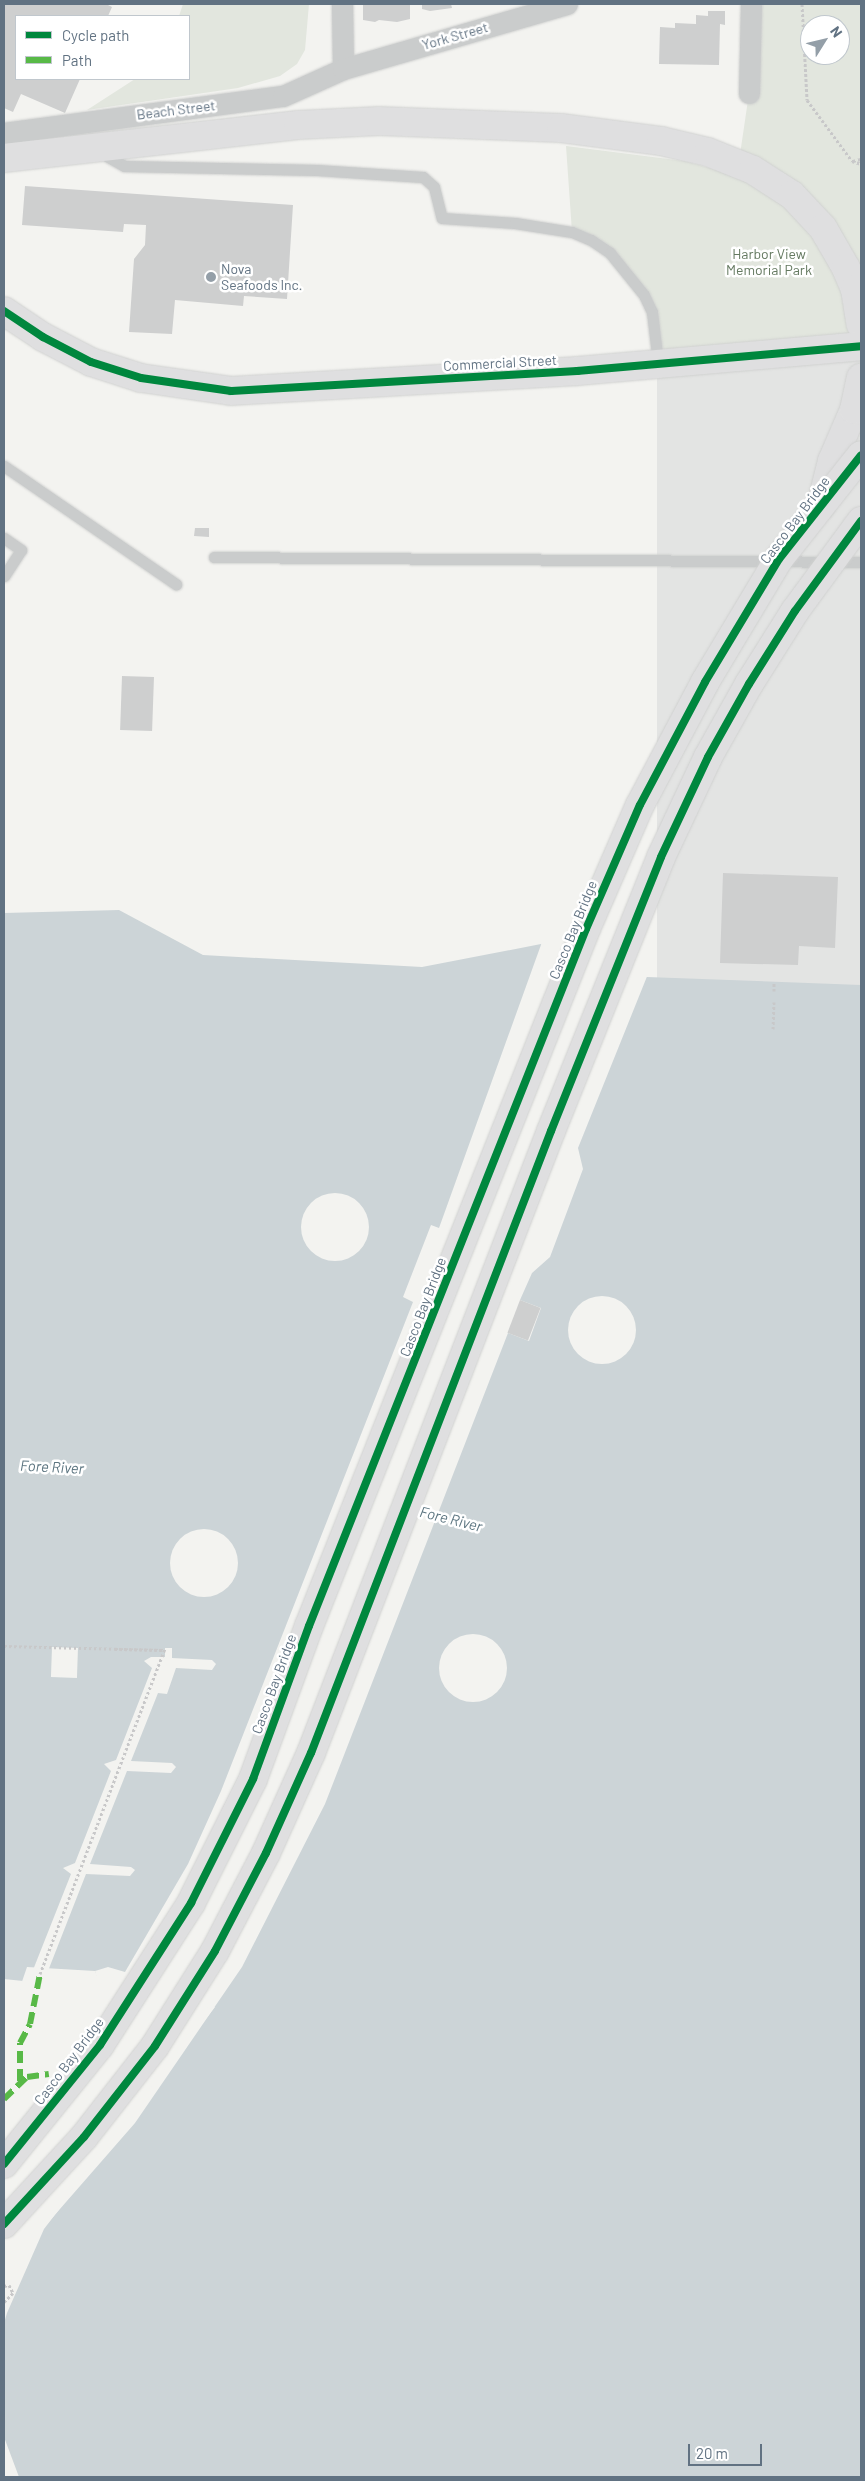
<!DOCTYPE html>
<html>
<head>
<meta charset="utf-8">
<style>
	body { margin:0 }
	#map { position:relative; width:865px; height:2481px; overflow:hidden; background:#f3f3f0; font-family:Barlow,sans-serif }
	div>[style] { position:absolute }
	.built>* { inset:0; background:#e3e4e3; transform-origin:0 0 }
	.green>* { inset:0; background:#e2e6de }
	.water>* { inset:0; background:#ccd4d7 }
	.pier>* { inset:0; background:#f3f3f0; transform-origin:0 0 }
	.round { border-radius:50% }
	.building>* { inset:0; background:#cecfcf; transform-origin:0 0 }
	.path>* { height:3px; margin-top:-1.5px; transform-origin:0; background:repeating-linear-gradient(90deg,#c8c8c9 0 2.5px,transparent 0 5px) }
	.roads { filter:drop-shadow(0 0 1px #d0d1d0) drop-shadow(0 0 1px #d0d1d0) }
	.lane>* { height:11px; margin:-5.5px; padding:0 5.5px; transform-origin:5.5px; border-radius:5.5px; background:#cacccc }
	.street>* { height:21px; margin:-10.5px; padding:0 10.5px; transform-origin:10.5px; border-radius:10.5px; background:#cacccc }
	.primary>* { height:28px; margin:-14px; padding:0 14px; transform-origin:14px; border-radius:14px; background:#dfdfe0 }
	.path-bridge>* { height:3px; margin-top:-1.5px; transform-origin:0; background:repeating-linear-gradient(90deg,#c8c8c9 0 2.5px,transparent 0 5px) }
	.bridges { filter:drop-shadow(0 0 1px #d0d1d0) drop-shadow(0 0 1px #d0d1d0) }
	.primary-bridge>* { height:28px; margin:-14px; padding:0 14px; transform-origin:14px; border-radius:14px; background:#dfdfe0 }
	.quiet>* { height:6px; margin-top:-3px; transform-origin:0; background:repeating-linear-gradient(90deg,#58b947 0 12px,transparent 0 18px) }
	.cycleway>* { height:8px; margin:-4px; padding:0 4px; transform-origin:4px; border-radius:4px; background:#00873e }
	.dots>* { width:14px; height:14px; translate:-50% -50%; box-sizing:border-box; border:2px solid #fff; border-radius:50% }
	span { translate:-50% -50%; white-space:nowrap; text-align:center; line-height:1.15; -webkit-text-stroke:5px #fff; paint-order:stroke }
	.street-label { font-size:14px; color:#617282 }
	.park-label { font-size:14px; color:#647960 }
	.poi-label { font-size:14px; color:#617282 }
	.left { translate:0 -50%; text-align:left }
	.water-label { font-size:15px; color:#5c7580; font-style:italic }
	.frame { position:absolute; inset:0; border:5px solid #617282; pointer-events:none }
	.legend { position:absolute; left:15px; top:15px; width:175px; height:65px; box-sizing:border-box; background:#fff; border:1px solid #c0c7cd; margin:0; padding:6px 9px; list-style:none; font-size:15px; color:#617282 }
	.legend li { display:flex; align-items:center; gap:10px; height:25px }
	.legend b { width:25px; border:1px solid #c0c7cd }
	.north { position:absolute; left:800px; top:15px; width:50px; height:50px; box-sizing:border-box; background:#fff; border:1px solid #c0c7cd; border-radius:50%; rotate:54deg; font-size:14px; font-weight:700; line-height:20px; text-align:center; color:#617282 }
	.north::after { content:''; display:block; margin:auto; width:18px; height:22px; background:#949fa8; clip-path:polygon(50% 0,100% 100%,50% 72%,0 100%) }
	.scale { position:absolute; left:688px; top:2444px; width:74px; height:22px; box-sizing:border-box; border:2px solid #617282; border-top:0; padding-left:6px; font-size:15px; line-height:18px; white-space:nowrap; color:#617282; -webkit-text-stroke:4px #fff; paint-order:stroke }
</style>
</head>
<body>
<div id="map">
	<div class="built">
		<i style="left:861px;top:346px;width:639px;height:204px;rotate:90deg"></i>
	</div>
	<div class="green">
		<i style="clip-path:polygon(183px 4px,309px 4px,305px 50px,297px 64px,280px 76px,238px 88px,87px 110px,135px 79px,189px 79px,189px 16px,179px 16px)"></i>
		<i style="clip-path:polygon(evenodd,751px 4px,861px 4px,861px 346px,658px 362px,652px 312px,622px 264px,572px 232px,566px 146px,684px 161px,737px 175px,749px 93px,751px 4px,810px 25px,840px 25px,840px 55px,810px 55px,810px 25px)"></i>
	</div>
	<div class="water">
		<i style="clip-path:polygon(119px 910px,203px 955px,422px 967px,541px 944px,647px 977px,861px 985px,861px 2477px,19px 2477px,4px 2437px,4px 2323px,7px 2313px,44px 2229px,215px 2007px,97px 1976px,95px 1971px,27px 1967px,14px 2005px,6px 2002px,4px 2008px,4px 913px)"></i>
	</div>
	<div class="pier">
		<i style="clip-path:polygon(542px 942px,648px 974px,578px 1148px,583px 1169px,550px 1257px,532px 1273px,520px 1300px,541px 1308px,529px 1341px,508px 1333px,325px 1804px,242px 1967px,135px 2123px,39px 2233px,211px 2008px,97px 1978px,95px 1971px,108px 1967px,125px 1972px,188px 1864px,221px 1791px,413px 1302px,403px 1297px,431px 1225px,439px 1228px)"></i>
		<i class="round" style="left:301px;top:1193px;width:68px;height:68px"></i>
		<i class="round" style="left:568px;top:1296px;width:68px;height:68px"></i>
		<i class="round" style="left:170px;top:1529px;width:68px;height:68px"></i>
		<i class="round" style="left:439px;top:1634px;width:68px;height:68px"></i>
		<i style="left:52px;top:1647px;width:26px;height:30px;rotate:2deg"></i>
		<i style="clip-path:polygon(165px 1648px,172px 1648px,172px 1658px,212px 1660px,216px 1664px,212px 1670px,176px 1668px,167px 1694px,158px 1693px,131px 1761px,172px 1763px,176px 1767px,171px 1773px,127px 1771px,90px 1864px,131px 1867px,135px 1870px,130px 1876px,86px 1874px,48px 1971px,33px 1970px,71px 1874px,63px 1868px,75px 1863px,111px 1771px,104px 1764px,116px 1760px,152px 1668px,144px 1661px,151px 1657px,165px 1657px)"></i>
		<i style="clip-path:polygon(4px 1979px,23px 1981px,16px 2006px,8px 2005px,4px 2011px)"></i>
	</div>
	<div class="building">
		<i style="clip-path:polygon(4px 4px,106px 4px,112px 7px,108px 16px,16px 16px,16px 79px,80px 79px,65px 113px,21px 94px,13px 112px,4px 108px)"></i>
		<i style="clip-path:polygon(363px 4px,410px 4px,410px 19px,397px 22px,379px 20px,375px 22px,363px 20px)"></i>
		<i style="clip-path:polygon(422px 4px,451px 4px,452px 8px,430px 11px,422px 9px)"></i>
		<i style="clip-path:polygon(708px 11px,725px 11px,725px 25px,720px 24px,719px 65px,659px 64px,660px 27px,675px 28px,675px 23px,696px 24px,696px 15px,708px 16px)"></i>
		<i style="clip-path:polygon(25px 186px,293px 205px,287px 299px,244px 296px,243px 306px,175px 300px,172px 334px,129px 332px,134px 259px,145px 245px,146px 225px,124px 224px,123px 232px,22px 225px)"></i>
		<i style="clip-path:polygon(195px 528px,209px 528px,209px 537px,194px 536px)"></i>
		<i style="left:122px;top:676px;width:32px;height:54px;rotate:2deg"></i>
		<i style="clip-path:polygon(723px 873px,838px 877px,835px 948px,799px 946px,798px 965px,720px 963px)"></i>
		<i style="left:520px;top:1300px;width:22px;height:35px;rotate:21deg"></i>
	</div>
	<div class="path">
		<i style="left:802px;top:4px;width:96px;rotate:87deg"></i>
		<i style="left:807px;top:100px;width:76px;rotate:53.6deg"></i>
		<i style="left:852px;top:161px;width:9px;rotate:18deg"></i>
		<i style="left:853px;top:161px;width:8px;rotate:-14deg"></i>
		<i style="left:774px;top:991px;width:9px;rotate:-90deg"></i>
		<i style="left:773px;top:1029px;width:27px;rotate:-88deg"></i>
		<i style="left:4px;top:1646px;width:160px;rotate:1.4deg"></i>
		<i style="left:40px;top:1974px;width:349px;rotate:-69deg"></i>
		<i style="left:4px;top:2286px;width:5px;rotate:-11deg"></i>
		<i style="left:9px;top:2285px;width:9px;rotate:63deg"></i>
		<i style="left:13px;top:2293px;width:13px;rotate:135deg"></i>
	</div>
	<div class="roads">
		<div class="lane">
			<i style="left:101px;top:153px;width:26px;rotate:29deg"></i>
			<i style="left:124px;top:166px;width:193px;rotate:1.2deg"></i>
			<i style="left:317px;top:170px;width:106px;rotate:3.8deg"></i>
			<i style="left:423px;top:177px;width:15px;rotate:42deg"></i>
			<i style="left:434px;top:187px;width:32px;rotate:76deg"></i>
			<i style="left:442px;top:218px;width:73px;rotate:3.9deg"></i>
			<i style="left:515px;top:223px;width:58px;rotate:9deg"></i>
			<i style="left:572px;top:232px;width:21px;rotate:23deg"></i>
			<i style="left:591px;top:240px;width:23px;rotate:34deg"></i>
			<i style="left:610px;top:253px;width:54px;rotate:51deg"></i>
			<i style="left:644px;top:295px;width:19px;rotate:65deg"></i>
			<i style="left:652px;top:312px;width:50px;rotate:83.2deg"></i>
			<i style="left:4px;top:466px;width:209px;rotate:34.5deg"></i>
			<i style="left:4px;top:538px;width:21px;rotate:35deg"></i>
			<i style="left:21px;top:550px;width:31px;rotate:123deg"></i>
			<i style="left:214px;top:557px;width:647px;rotate:0.44deg"></i>
		</div>
		<div class="street">
			<i style="left:342px;top:4px;width:65px;rotate:89.1deg"></i>
			<i style="left:749px;top:93px;width:89px;rotate:-88.7deg"></i>
			<i style="left:4px;top:133px;width:281px;rotate:-7.6deg"></i>
			<i style="left:283px;top:96px;width:66px;rotate:-24.2deg"></i>
			<i style="left:343px;top:69px;width:233px;rotate:-16.2deg"></i>
		</div>
		<div class="primary">
			<i style="left:4px;top:158px;width:296px;rotate:-6.4deg"></i>
			<i style="left:298px;top:125px;width:81px;rotate:-2.8deg"></i>
			<i style="left:379px;top:121px;width:182px;rotate:2.2deg"></i>
			<i style="left:561px;top:128px;width:101px;rotate:7.4deg"></i>
			<i style="left:661px;top:141px;width:48px;rotate:13.2deg"></i>
			<i style="left:708px;top:152px;width:48px;rotate:21.8deg"></i>
			<i style="left:753px;top:170px;width:46px;rotate:32.7deg"></i>
			<i style="left:792px;top:195px;width:45px;rotate:46.8deg"></i>
			<i style="left:823px;top:228px;width:46px;rotate:60.1deg"></i>
			<i style="left:846px;top:268px;width:23px;rotate:67deg"></i>
			<i style="left:855px;top:289px;width:36px;rotate:81deg"></i>
			<i style="left:4px;top:311px;width:47px;rotate:33.7deg"></i>
			<i style="left:43px;top:337px;width:54px;rotate:27.5deg"></i>
			<i style="left:91px;top:362px;width:52px;rotate:17.7deg"></i>
			<i style="left:141px;top:378px;width:91px;rotate:8.2deg"></i>
			<i style="left:231px;top:391px;width:347px;rotate:-3.3deg"></i>
			<i style="left:577px;top:371px;width:285px;rotate:-5deg"></i>
			<i style="left:821px;top:505px;width:45px;rotate:-76deg"></i>
			<i style="left:832px;top:461px;width:56px;rotate:-66.7deg"></i>
			<i style="left:854px;top:410px;width:33px;rotate:-78deg"></i>
		</div>
	</div>
	<div class="path-bridge">
		<i style="left:115px;top:1649px;width:50px;rotate:1.1deg"></i>
	</div>
	<div class="bridges">
		<div class="primary-bridge">
			<i style="left:4px;top:2164px;width:153px;rotate:-51.1deg"></i>
			<i style="left:100px;top:2045px;width:169px;rotate:-57.3deg"></i>
			<i style="left:191px;top:1903px;width:139px;rotate:-63.4deg"></i>
			<i style="left:253px;top:1779px;width:163px;rotate:-69.9deg"></i>
			<i style="left:309px;top:1626px;width:750px;rotate:-68.33deg"></i>
			<i style="left:586px;top:929px;width:135px;rotate:-66.5deg"></i>
			<i style="left:640px;top:805px;width:139px;rotate:-62.1deg"></i>
			<i style="left:705px;top:682px;width:144px;rotate:-59deg"></i>
			<i style="left:779px;top:559px;width:132px;rotate:-51.7deg"></i>
			<i style="left:4px;top:2224px;width:118px;rotate:-47.4deg"></i>
			<i style="left:84px;top:2137px;width:115px;rotate:-52deg"></i>
			<i style="left:155px;top:2046px;width:112px;rotate:-57.7deg"></i>
			<i style="left:215px;top:1951px;width:110px;rotate:-62.5deg"></i>
			<i style="left:266px;top:1853px;width:110px;rotate:-65.8deg"></i>
			<i style="left:311px;top:1753px;width:667px;rotate:-68.9deg"></i>
			<i style="left:551px;top:1131px;width:295px;rotate:-68.1deg"></i>
			<i style="left:661px;top:857px;width:110px;rotate:-64.8deg"></i>
			<i style="left:708px;top:757px;width:84px;rotate:-60.7deg"></i>
			<i style="left:749px;top:684px;width:86px;rotate:-57.8deg"></i>
			<i style="left:795px;top:611px;width:112px;rotate:-53.7deg"></i>
		</div>
	</div>
	<div class="quiet">
		<i style="left:20px;top:2081px;width:38px;rotate:-90deg"></i>
		<i style="left:20px;top:2043px;width:21px;rotate:-62deg"></i>
		<i style="left:30px;top:2024px;width:51px;rotate:-78.7deg"></i>
		<i style="left:4px;top:2099px;width:32px;rotate:-44deg"></i>
		<i style="left:27px;top:2077px;width:22px;rotate:-8deg"></i>
	</div>
	<div class="cycleway">
		<i style="left:4px;top:311px;width:47px;rotate:33.7deg"></i>
		<i style="left:43px;top:337px;width:54px;rotate:27.5deg"></i>
		<i style="left:91px;top:362px;width:52px;rotate:17.7deg"></i>
		<i style="left:141px;top:378px;width:91px;rotate:8.2deg"></i>
		<i style="left:231px;top:391px;width:347px;rotate:-3.3deg"></i>
		<i style="left:577px;top:371px;width:285px;rotate:-5deg"></i>
		<i style="left:4px;top:2164px;width:153px;rotate:-51.1deg"></i>
		<i style="left:100px;top:2045px;width:169px;rotate:-57.3deg"></i>
		<i style="left:191px;top:1903px;width:139px;rotate:-63.4deg"></i>
		<i style="left:253px;top:1779px;width:163px;rotate:-69.9deg"></i>
		<i style="left:309px;top:1626px;width:750px;rotate:-68.33deg"></i>
		<i style="left:586px;top:929px;width:135px;rotate:-66.5deg"></i>
		<i style="left:640px;top:805px;width:139px;rotate:-62.1deg"></i>
		<i style="left:705px;top:682px;width:144px;rotate:-59deg"></i>
		<i style="left:779px;top:559px;width:132px;rotate:-51.7deg"></i>
		<i style="left:4px;top:2224px;width:118px;rotate:-47.4deg"></i>
		<i style="left:84px;top:2137px;width:115px;rotate:-52deg"></i>
		<i style="left:155px;top:2046px;width:112px;rotate:-57.7deg"></i>
		<i style="left:215px;top:1951px;width:110px;rotate:-62.5deg"></i>
		<i style="left:266px;top:1853px;width:110px;rotate:-65.8deg"></i>
		<i style="left:311px;top:1753px;width:667px;rotate:-68.9deg"></i>
		<i style="left:551px;top:1131px;width:295px;rotate:-68.1deg"></i>
		<i style="left:661px;top:857px;width:110px;rotate:-64.8deg"></i>
		<i style="left:708px;top:757px;width:84px;rotate:-60.7deg"></i>
		<i style="left:749px;top:684px;width:86px;rotate:-57.8deg"></i>
		<i style="left:795px;top:611px;width:112px;rotate:-53.7deg"></i>
	</div>
	<div class="dots">
		<i style="left:211px;top:277px;background:#949fa8"></i>
	</div>
	<div class="street-label">
		<span style="left:455px;top:36px;rotate:-16deg">York Street</span>
		<span style="left:176px;top:110px;rotate:-7deg">Beach Street</span>
		<span style="left:500px;top:363px;rotate:-3deg">Commercial Street</span>
		<span style="left:795px;top:520px;rotate:-53deg">Casco Bay Bridge</span>
		<span style="left:573px;top:930px;rotate:-68deg">Casco Bay Bridge</span>
		<span style="left:423px;top:1307px;rotate:-69deg">Casco Bay Bridge</span>
		<span style="left:274px;top:1684px;rotate:-70deg">Casco Bay Bridge</span>
		<span style="left:69px;top:2061px;rotate:-53deg">Casco Bay Bridge</span>
	</div>
	<div class="park-label">
		<span style="left:769px;top:262px">Harbor View<br>Memorial Park</span>
	</div>
	<div class="poi-label">
		<span class="left" style="left:221px;top:277px">Nova<br>Seafoods Inc.</span>
	</div>
	<div class="water-label">
		<span style="left:52px;top:1467px;rotate:3deg">Fore River</span>
		<span style="left:451px;top:1519px;rotate:14deg">Fore River</span>
	</div>
	<div class="frame"></div>
	<ul class="legend">
	<li><b style="height:6px;background:#00873e"></b>Cycle path</li>
	<li><b style="height:6px;background:#58b947"></b>Path</li>
	</ul>
	<div class="north">N</div>
	<div class="scale">20 m</div>
</div>
</body>
</html>
